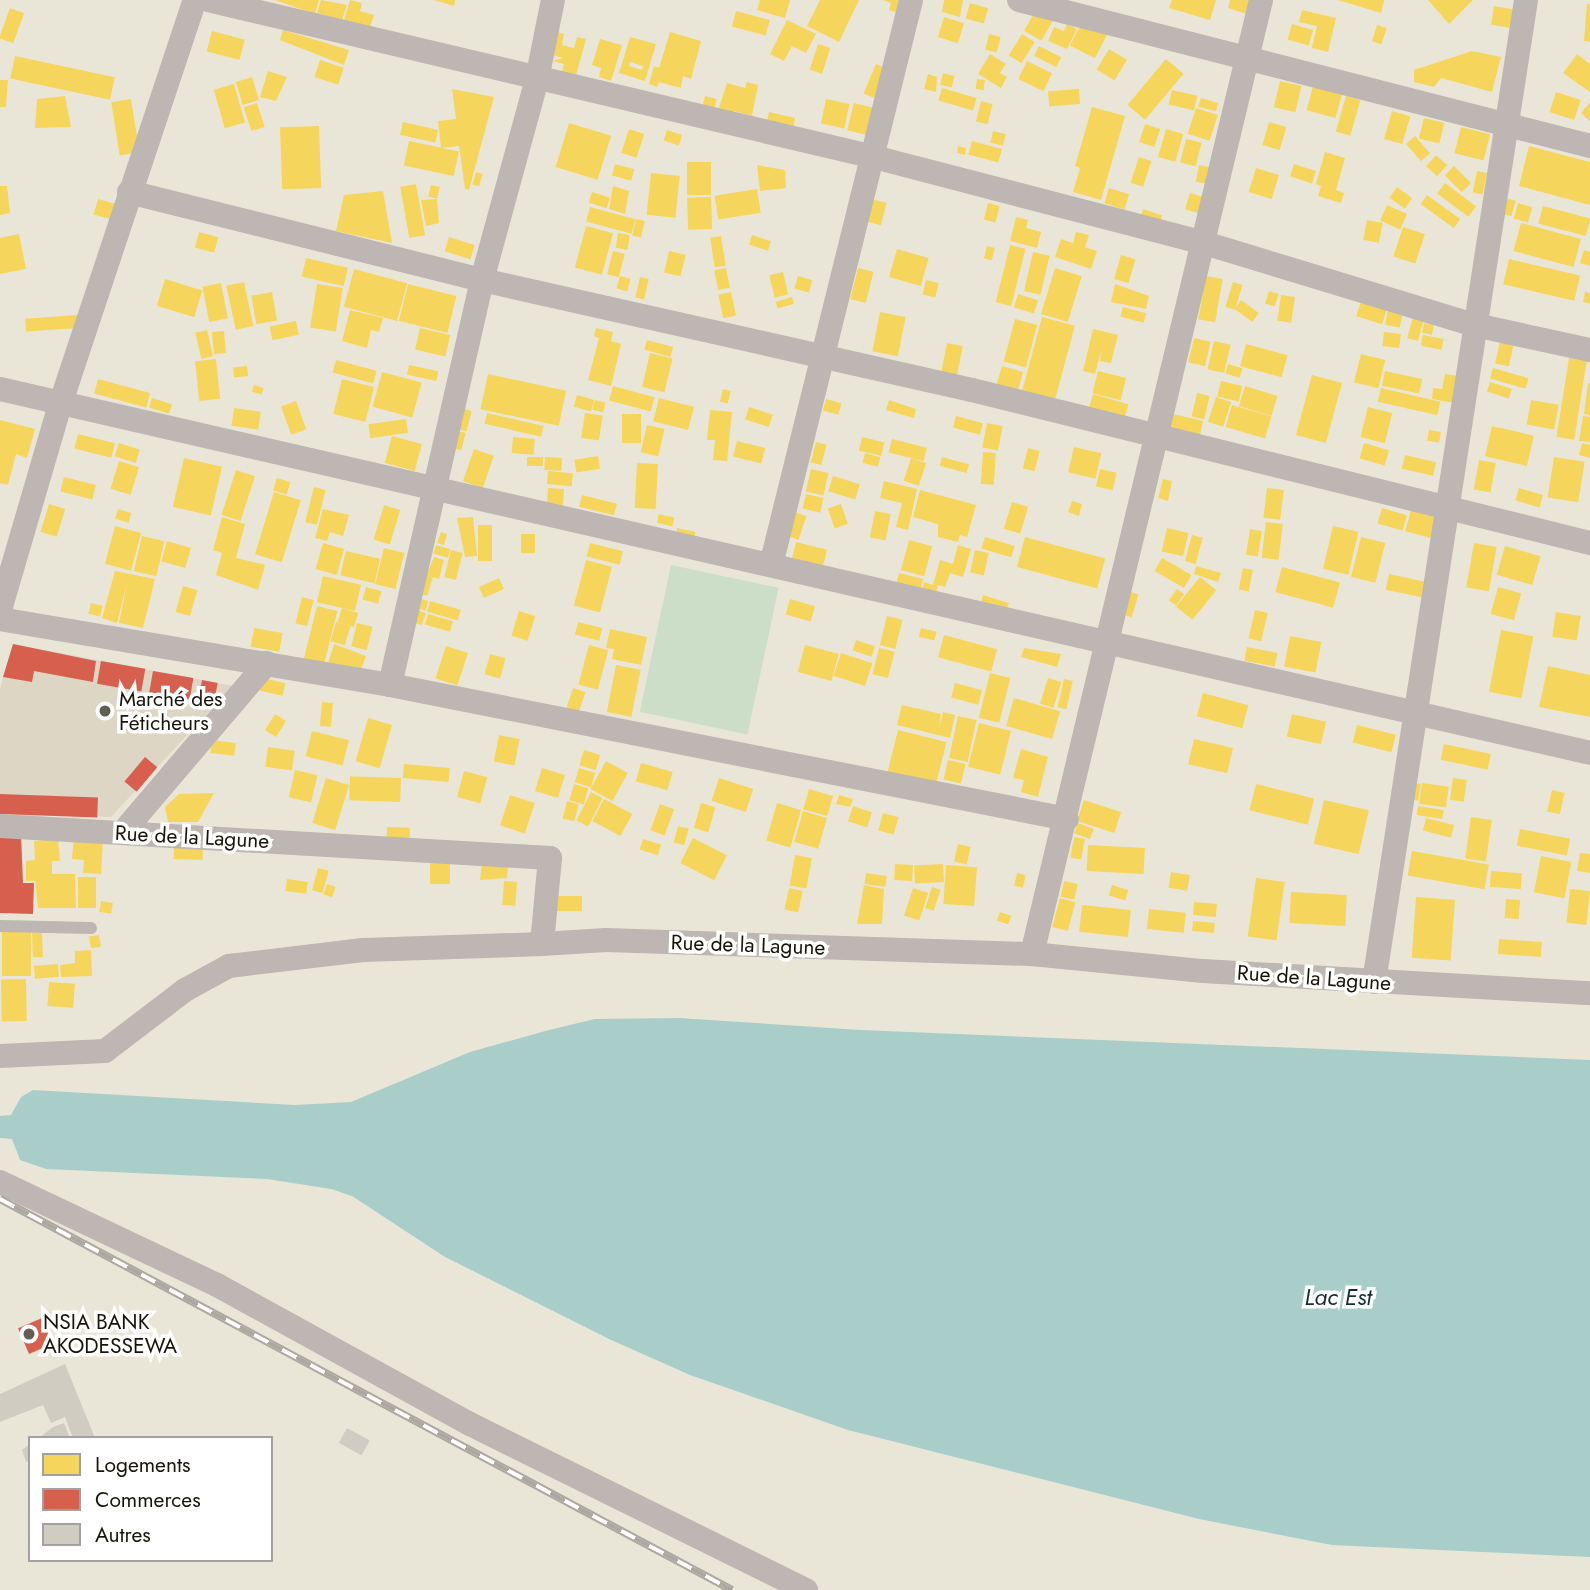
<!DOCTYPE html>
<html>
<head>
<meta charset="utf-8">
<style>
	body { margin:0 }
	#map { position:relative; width:1590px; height:1590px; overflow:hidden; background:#eae6d7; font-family:Jost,sans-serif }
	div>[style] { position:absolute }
	.commercial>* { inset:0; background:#ded6c4 }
	.green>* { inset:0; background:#ccdec7; transform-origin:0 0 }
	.water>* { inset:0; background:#a9ceca }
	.homes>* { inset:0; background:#f6d55c; transform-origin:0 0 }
	.shops>* { inset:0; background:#d6604d; transform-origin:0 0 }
	.building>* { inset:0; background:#d1ccc1; transform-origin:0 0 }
	.lane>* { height:12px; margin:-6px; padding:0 6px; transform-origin:6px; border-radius:6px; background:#bdb6b2 }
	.street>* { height:24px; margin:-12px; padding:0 12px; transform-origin:12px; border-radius:12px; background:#bdb6b2 }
	.rail>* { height:8px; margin-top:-4px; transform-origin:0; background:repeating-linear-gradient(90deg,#fff 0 16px,#aca7a0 0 32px); box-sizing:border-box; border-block:2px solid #aca7a0 }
	.dots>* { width:19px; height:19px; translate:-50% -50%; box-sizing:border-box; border:4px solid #fff; border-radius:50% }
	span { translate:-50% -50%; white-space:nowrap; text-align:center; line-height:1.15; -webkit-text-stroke:7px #fff; paint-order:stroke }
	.poi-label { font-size:21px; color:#17140a }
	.left { translate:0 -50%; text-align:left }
	.street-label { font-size:21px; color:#17140a }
	.water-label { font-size:23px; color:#122f2f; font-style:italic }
	.legend { position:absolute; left:28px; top:1436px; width:245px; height:126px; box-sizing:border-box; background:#fff; border:2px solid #a2a19d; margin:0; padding:9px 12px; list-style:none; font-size:21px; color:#17140a }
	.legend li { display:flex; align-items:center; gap:14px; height:35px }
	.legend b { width:35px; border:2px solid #a2a19d }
</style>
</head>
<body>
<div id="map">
	<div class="commercial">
		<i style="clip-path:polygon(13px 644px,218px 683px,233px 686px,111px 817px,0 814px,0 689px)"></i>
	</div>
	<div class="green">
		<i style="left:671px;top:565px;width:110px;height:150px;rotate:12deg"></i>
	</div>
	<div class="water">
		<i style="clip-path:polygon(679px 1018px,861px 1030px,1590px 1060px,1590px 1557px,1332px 1545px,1199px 1519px,848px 1430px,690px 1375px,609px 1339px,445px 1257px,352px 1196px,331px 1189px,267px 1179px,46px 1169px,20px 1160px,12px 1139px,0 1138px,0 1116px,11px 1115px,21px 1097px,33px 1090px,295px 1105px,351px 1102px,470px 1052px,549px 1030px,595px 1019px)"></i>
	</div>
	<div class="homes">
		<i style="clip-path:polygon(275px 0,319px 0,315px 14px)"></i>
		<i style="clip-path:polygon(321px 0,347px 5px,342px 20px,317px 13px)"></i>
		<i style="clip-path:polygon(350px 0,362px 3px,360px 11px,374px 15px,370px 27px,344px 20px)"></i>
		<i style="clip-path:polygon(434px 0,455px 0,454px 6px)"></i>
		<i style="clip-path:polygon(760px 0,790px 0,785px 18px,757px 10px)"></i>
		<i style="clip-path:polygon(820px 0,859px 0,839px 42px,807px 26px)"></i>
		<i style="clip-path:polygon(883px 0,903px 0,899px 13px,889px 10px,891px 3px)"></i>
		<i style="clip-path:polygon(944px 0,963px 0,960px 17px,942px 12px)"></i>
		<i style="clip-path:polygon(1172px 0,1216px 0,1210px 20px,1169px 8px)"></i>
		<i style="clip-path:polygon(1230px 0,1254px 0,1249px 15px,1228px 8px)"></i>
		<i style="clip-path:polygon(1338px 0,1384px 0,1381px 13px)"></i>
		<i style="clip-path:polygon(1428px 0,1473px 0,1449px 24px)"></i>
		<i style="left:970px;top:3px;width:19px;height:16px;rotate:16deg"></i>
		<i style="clip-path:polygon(1587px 4px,1590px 4px,1590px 42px,1584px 41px)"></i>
		<i style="left:1494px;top:6px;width:20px;height:19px;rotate:9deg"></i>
		<i style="left:10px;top:8px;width:15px;height:32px;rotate:20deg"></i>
		<i style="left:1036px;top:10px;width:20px;height:24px;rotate:30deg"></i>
		<i style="clip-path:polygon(1302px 10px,1336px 18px,1328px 52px,1312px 48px,1317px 26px,1299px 22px)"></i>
		<i style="left:736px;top:11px;width:35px;height:16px;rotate:15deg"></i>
		<i style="left:944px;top:17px;width:21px;height:21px;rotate:17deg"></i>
		<i style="left:1084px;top:18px;width:28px;height:31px;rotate:27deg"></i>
		<i style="clip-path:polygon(787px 20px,816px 34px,806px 53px,792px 46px,784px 61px,770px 54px)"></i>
		<i style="clip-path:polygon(1067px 24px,1077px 29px,1067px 49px,1048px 41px,1054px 27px,1064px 31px)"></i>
		<i style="left:1292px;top:24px;width:22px;height:16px;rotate:16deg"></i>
		<i style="left:1377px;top:25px;width:10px;height:17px;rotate:17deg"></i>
		<i style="clip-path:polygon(283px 30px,349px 50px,344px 65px,280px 40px)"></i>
		<i style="left:212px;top:31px;width:34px;height:21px;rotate:15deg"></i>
		<i style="clip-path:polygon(557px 32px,564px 34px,562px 45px,574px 48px,577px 37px,586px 39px,575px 79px,561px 75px,564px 64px,552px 61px,563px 58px,553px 55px)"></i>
		<i style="clip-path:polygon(670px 32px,701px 41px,691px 79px,683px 76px,681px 88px,659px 82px,657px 87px,649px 84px,654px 66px,659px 68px)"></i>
		<i style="left:989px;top:34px;width:12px;height:16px;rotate:14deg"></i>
		<i style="left:1022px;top:34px;width:15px;height:25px;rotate:32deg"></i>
		<i style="clip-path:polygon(evenodd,630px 37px,656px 44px,645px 81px,619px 73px,630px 37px,630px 62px,643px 66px,642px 70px,629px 66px,630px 62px)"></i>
		<i style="clip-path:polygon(600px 39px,622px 45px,611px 81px,599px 77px,601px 68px,592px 65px)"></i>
		<i style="left:818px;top:44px;width:13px;height:27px;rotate:18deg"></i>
		<i style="left:1039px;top:46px;width:25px;height:11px;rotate:27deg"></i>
		<i style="left:1109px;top:49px;width:21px;height:24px;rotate:31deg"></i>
		<i style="clip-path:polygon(1472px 51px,1501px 57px,1492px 92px,1441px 78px,1434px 87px,1414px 82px,1414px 70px)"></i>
		<i style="clip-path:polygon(990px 54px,1006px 64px,1000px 73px,1007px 77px,1001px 88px,978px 74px)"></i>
		<i style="clip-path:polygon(1577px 54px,1590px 64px,1590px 92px,1563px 73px)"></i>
		<i style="left:15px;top:56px;width:102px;height:23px;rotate:12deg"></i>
		<i style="left:1166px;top:59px;width:23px;height:60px;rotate:40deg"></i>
		<i style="left:320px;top:60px;width:25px;height:18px;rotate:18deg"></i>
		<i style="left:1027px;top:61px;width:28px;height:20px;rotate:26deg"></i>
		<i style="left:876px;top:64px;width:15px;height:32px;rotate:23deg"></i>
		<i style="clip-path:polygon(268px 71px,287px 77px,276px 101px,260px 97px)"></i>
		<i style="left:943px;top:73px;width:12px;height:12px;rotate:14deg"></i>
		<i style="clip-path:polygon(928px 74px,937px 77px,936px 92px,924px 89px)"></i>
		<i style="left:252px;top:77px;width:24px;height:17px;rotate:73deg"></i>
		<i style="left:977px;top:79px;width:8px;height:10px;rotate:7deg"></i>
		<i style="clip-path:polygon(0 80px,8px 80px,6px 107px,0 107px)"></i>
		<i style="left:1280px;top:81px;width:22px;height:27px;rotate:13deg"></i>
		<i style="clip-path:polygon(747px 82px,758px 85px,752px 116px,734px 111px,731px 121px,716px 117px,727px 83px,745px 88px)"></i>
		<i style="left:234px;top:84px;width:40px;height:21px;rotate:74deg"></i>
		<i style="left:1313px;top:86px;width:30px;height:25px;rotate:15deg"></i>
		<i style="left:942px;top:88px;width:36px;height:13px;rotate:16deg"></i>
		<i style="clip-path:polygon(452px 89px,494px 97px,469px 190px,465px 189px,459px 146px,441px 148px,438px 121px,456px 119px)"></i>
		<i style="left:1079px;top:89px;width:15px;height:31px;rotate:86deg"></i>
		<i style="left:1172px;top:90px;width:26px;height:15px;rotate:13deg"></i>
		<i style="left:1556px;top:92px;width:26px;height:21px;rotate:18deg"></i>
		<i style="clip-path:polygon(65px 96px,71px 127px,35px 128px,37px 99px)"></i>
		<i style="left:705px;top:96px;width:12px;height:20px;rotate:14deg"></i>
		<i style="left:1346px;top:96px;width:15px;height:37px;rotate:16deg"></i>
		<i style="clip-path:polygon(1201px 98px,1218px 103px,1216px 111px,1198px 107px)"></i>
		<i style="left:131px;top:99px;width:54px;height:20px;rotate:81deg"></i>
		<i style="left:826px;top:99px;width:24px;height:25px;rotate:12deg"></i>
		<i style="left:981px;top:101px;width:12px;height:21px;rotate:14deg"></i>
		<i style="clip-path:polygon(1590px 102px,1590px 121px,1581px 113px)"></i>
		<i style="left:257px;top:103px;width:25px;height:14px;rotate:72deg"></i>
		<i style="left:854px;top:103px;width:25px;height:28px;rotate:14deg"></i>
		<i style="clip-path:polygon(1092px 107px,1125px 116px,1101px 200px,1073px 192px,1080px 168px,1075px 166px)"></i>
		<i style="left:1196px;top:108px;width:23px;height:27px;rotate:18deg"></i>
		<i style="left:1392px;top:111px;width:19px;height:29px;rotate:16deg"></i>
		<i style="left:769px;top:112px;width:27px;height:15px;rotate:13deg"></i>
		<i style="left:1424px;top:118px;width:21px;height:21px;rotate:14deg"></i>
		<i style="left:403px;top:122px;width:36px;height:13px;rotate:13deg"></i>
		<i style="left:1269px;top:122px;width:18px;height:24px;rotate:16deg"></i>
		<i style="left:569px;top:123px;width:44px;height:46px;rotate:17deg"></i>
		<i style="left:1145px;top:124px;width:16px;height:19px;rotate:18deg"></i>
		<i style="left:319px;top:126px;width:62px;height:39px;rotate:88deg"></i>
		<i style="left:1461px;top:127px;width:30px;height:27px;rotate:14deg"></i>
		<i style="left:629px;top:129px;width:16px;height:25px;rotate:18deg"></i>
		<i style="left:1166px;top:129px;width:18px;height:29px;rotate:16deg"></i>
		<i style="left:667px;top:130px;width:16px;height:11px;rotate:18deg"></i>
		<i style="left:993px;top:131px;width:13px;height:12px;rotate:13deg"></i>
		<i style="left:1415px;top:136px;width:23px;height:12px;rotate:49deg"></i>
		<i style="left:1186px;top:139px;width:16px;height:24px;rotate:14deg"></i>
		<i style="left:409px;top:141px;width:51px;height:25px;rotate:12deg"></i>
		<i style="left:972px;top:141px;width:31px;height:14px;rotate:15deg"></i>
		<i style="clip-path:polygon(958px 146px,966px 148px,965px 155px,957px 153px)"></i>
		<i style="clip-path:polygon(1529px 146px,1590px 162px,1590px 205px,1519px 186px)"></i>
		<i style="clip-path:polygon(1325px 152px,1345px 158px,1336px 190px,1344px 193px,1341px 203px,1318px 196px,1321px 186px,1316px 184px)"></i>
		<i style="left:1436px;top:155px;width:15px;height:15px;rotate:42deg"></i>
		<i style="left:1139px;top:157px;width:13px;height:27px;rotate:18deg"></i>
		<i style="left:687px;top:162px;width:24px;height:33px"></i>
		<i style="left:615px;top:164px;width:20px;height:12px;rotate:15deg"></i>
		<i style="left:1294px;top:164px;width:23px;height:13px;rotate:18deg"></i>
		<i style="clip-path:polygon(757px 165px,785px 170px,786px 188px,760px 191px)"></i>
		<i style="left:1199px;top:165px;width:10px;height:17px;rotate:11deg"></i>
		<i style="left:1454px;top:166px;width:24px;height:13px;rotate:45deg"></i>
		<i style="left:1256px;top:168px;width:24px;height:25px;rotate:17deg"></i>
		<i style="left:1477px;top:171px;width:10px;height:22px;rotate:11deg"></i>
		<i style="left:476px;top:172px;width:7px;height:13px;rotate:16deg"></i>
		<i style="left:651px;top:173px;width:29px;height:42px;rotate:6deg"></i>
		<i style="left:1445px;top:183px;width:39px;height:13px;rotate:37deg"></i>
		<i style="left:416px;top:184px;width:52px;height:16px;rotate:80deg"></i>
		<i style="left:431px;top:185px;width:9px;height:12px;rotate:13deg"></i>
		<i style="clip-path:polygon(0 186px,7px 186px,10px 213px,0 215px)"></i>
		<i style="clip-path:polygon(613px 186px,629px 191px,625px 214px,609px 209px)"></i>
		<i style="left:1397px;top:187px;width:19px;height:13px;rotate:36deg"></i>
		<i style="left:1109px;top:188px;width:21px;height:16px;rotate:17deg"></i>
		<i style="left:757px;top:189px;width:24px;height:43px;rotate:81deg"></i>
		<i style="clip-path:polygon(383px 191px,392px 243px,336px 231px,344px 195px)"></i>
		<i style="left:592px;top:192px;width:19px;height:11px;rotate:18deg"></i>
		<i style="left:1190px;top:193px;width:14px;height:17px;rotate:17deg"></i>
		<i style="left:1427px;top:195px;width:41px;height:11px;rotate:36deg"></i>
		<i style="left:711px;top:197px;width:32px;height:24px;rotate:88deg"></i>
		<i style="left:1505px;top:198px;width:11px;height:16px;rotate:15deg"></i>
		<i style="left:98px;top:199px;width:19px;height:16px;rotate:16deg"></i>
		<i style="clip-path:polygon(437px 199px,439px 223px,426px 226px,421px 200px)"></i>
		<i style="left:871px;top:199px;width:16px;height:23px;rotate:14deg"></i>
		<i style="left:988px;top:203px;width:12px;height:17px;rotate:14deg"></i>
		<i style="left:1518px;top:203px;width:15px;height:16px;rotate:16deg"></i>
		<i style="left:1387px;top:205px;width:22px;height:17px;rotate:24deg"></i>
		<i style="left:1543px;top:206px;width:49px;height:18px;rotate:15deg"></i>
		<i style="left:590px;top:207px;width:47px;height:15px;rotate:15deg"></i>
		<i style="left:1143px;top:209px;width:20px;height:9px;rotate:18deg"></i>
		<i style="clip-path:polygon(1016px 217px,1028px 220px,1026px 228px,1041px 232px,1037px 248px,1010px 241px)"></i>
		<i style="left:636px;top:219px;width:9px;height:17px;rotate:13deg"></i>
		<i style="left:1367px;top:220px;width:16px;height:20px;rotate:11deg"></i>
		<i style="left:1521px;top:223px;width:62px;height:29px;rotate:15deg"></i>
		<i style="left:586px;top:226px;width:28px;height:43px;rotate:15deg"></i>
		<i style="left:1403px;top:227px;width:23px;height:31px;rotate:18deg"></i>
		<i style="left:199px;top:232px;width:20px;height:16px;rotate:15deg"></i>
		<i style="clip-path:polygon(1076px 232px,1089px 235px,1085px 247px,1097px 251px,1091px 269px,1055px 257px,1061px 239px,1073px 243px)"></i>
		<i style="left:618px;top:233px;width:12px;height:15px;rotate:9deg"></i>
		<i style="clip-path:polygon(19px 234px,26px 269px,0 274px,0 238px)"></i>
		<i style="left:752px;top:235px;width:20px;height:10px;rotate:18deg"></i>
		<i style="left:721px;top:236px;width:30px;height:11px;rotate:81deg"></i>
		<i style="left:449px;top:237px;width:27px;height:15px;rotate:17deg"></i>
		<i style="left:1010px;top:245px;width:16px;height:59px;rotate:14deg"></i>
		<i style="left:987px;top:246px;width:8px;height:13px;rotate:14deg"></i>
		<i style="left:897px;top:249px;width:33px;height:29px;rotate:16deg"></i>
		<i style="clip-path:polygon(1584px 250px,1590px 252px,1590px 266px,1580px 263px)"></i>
		<i style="left:613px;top:251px;width:12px;height:24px;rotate:14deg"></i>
		<i style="left:669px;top:251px;width:17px;height:22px;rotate:13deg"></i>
		<i style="left:1033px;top:252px;width:17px;height:40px;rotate:13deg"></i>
		<i style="left:1121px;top:255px;width:15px;height:25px;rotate:16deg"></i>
		<i style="left:306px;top:258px;width:43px;height:19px;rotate:13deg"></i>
		<i style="left:1509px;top:259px;width:73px;height:26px;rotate:13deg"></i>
		<i style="left:726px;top:268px;width:20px;height:12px;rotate:79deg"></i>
		<i style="left:858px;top:268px;width:16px;height:32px;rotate:14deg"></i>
		<i style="left:1055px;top:268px;width:28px;height:48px;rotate:17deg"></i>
		<i style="left:354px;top:269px;width:55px;height:39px;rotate:15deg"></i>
		<i style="left:783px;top:272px;width:23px;height:14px;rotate:77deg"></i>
		<i style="left:620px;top:276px;width:11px;height:13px;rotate:15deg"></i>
		<i style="left:798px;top:276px;width:15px;height:13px;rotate:16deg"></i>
		<i style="left:1206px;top:276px;width:17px;height:44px;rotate:10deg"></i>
		<i style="left:640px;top:277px;width:9px;height:21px;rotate:13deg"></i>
		<i style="left:165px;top:279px;width:39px;height:28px;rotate:17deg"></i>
		<i style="left:926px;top:280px;width:13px;height:15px;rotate:13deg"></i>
		<i style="left:244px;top:282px;width:45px;height:18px;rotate:78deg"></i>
		<i style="left:1233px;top:282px;width:10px;height:26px;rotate:17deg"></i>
		<i style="left:221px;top:283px;width:36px;height:19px;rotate:79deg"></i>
		<i style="left:317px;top:284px;width:26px;height:44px;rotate:9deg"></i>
		<i style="left:408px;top:284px;width:50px;height:38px;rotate:14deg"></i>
		<i style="clip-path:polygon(1115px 284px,1149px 296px,1146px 309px,1111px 302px)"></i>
		<i style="left:1269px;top:291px;width:10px;height:13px;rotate:17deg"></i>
		<i style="left:272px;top:292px;width:29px;height:21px;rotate:80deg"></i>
		<i style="left:731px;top:292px;width:24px;height:13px;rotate:78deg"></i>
		<i style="clip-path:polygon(1585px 292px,1590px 293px,1590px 304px,1583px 302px)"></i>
		<i style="left:1018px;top:294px;width:21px;height:14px;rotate:17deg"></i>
		<i style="left:1281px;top:295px;width:14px;height:26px;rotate:8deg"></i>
		<i style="left:792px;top:297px;width:7px;height:17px;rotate:74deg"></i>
		<i style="left:1241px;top:300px;width:22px;height:11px;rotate:36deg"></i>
		<i style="left:1361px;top:301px;width:27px;height:16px;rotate:17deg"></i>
		<i style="left:1123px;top:307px;width:24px;height:10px;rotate:15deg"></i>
		<i style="clip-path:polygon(350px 310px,383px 318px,379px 332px,371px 330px,367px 348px,342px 341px)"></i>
		<i style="left:1388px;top:310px;width:15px;height:15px;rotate:11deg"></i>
		<i style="left:880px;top:312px;width:26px;height:40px;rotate:11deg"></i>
		<i style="left:77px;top:315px;width:13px;height:52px;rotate:86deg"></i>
		<i style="left:1042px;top:317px;width:34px;height:80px;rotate:15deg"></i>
		<i style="left:1413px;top:317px;width:11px;height:22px;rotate:15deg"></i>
		<i style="left:1015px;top:319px;width:23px;height:44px;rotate:15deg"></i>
		<i style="left:296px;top:321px;width:14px;height:27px;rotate:78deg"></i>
		<i style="left:1424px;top:323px;width:10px;height:10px;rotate:11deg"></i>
		<i style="left:420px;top:328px;width:31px;height:22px;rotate:13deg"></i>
		<i style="clip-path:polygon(596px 328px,613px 332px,611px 341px,621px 344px,611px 386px,588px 380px,599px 338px,594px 336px)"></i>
		<i style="clip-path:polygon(1093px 329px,1118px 335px,1111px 363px,1100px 361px,1101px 351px,1095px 374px,1083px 371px)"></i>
		<i style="left:207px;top:330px;width:27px;height:12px;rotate:77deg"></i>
		<i style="left:224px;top:331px;width:22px;height:12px;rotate:85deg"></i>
		<i style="left:1384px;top:332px;width:17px;height:14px;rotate:7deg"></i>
		<i style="left:1423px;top:335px;width:21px;height:11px;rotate:11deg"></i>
		<i style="left:1501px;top:336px;width:14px;height:28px;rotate:12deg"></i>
		<i style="left:1194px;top:338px;width:17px;height:25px;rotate:13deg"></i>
		<i style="left:647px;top:340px;width:27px;height:10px;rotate:15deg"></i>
		<i style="left:1214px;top:341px;width:17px;height:29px;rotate:13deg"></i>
		<i style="left:947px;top:343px;width:16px;height:29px;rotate:11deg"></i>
		<i style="left:1246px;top:344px;width:43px;height:23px;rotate:15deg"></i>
		<i style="left:650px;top:353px;width:23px;height:35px;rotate:13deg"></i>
		<i style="left:1361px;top:354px;width:25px;height:29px;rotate:14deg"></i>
		<i style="left:1569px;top:358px;width:18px;height:80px;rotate:9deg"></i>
		<i style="left:216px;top:359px;width:40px;height:21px;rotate:84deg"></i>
		<i style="left:336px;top:360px;width:42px;height:13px;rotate:15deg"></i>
		<i style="left:1228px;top:364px;width:15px;height:10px;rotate:16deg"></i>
		<i style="left:409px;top:365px;width:30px;height:10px;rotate:12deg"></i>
		<i style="left:247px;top:366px;width:10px;height:14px;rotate:84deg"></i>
		<i style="left:1002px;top:366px;width:22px;height:24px;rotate:16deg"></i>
		<i style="left:1493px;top:368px;width:37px;height:11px;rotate:16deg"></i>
		<i style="left:1098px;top:371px;width:29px;height:23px;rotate:14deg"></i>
		<i style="left:1385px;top:371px;width:38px;height:15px;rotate:12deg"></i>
		<i style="left:382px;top:372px;width:41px;height:36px;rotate:15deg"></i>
		<i style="left:488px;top:374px;width:80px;height:36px;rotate:12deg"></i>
		<i style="clip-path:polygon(1445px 374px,1458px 376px,1454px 403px,1432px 399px,1433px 388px,1442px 389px)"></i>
		<i style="left:1312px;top:375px;width:31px;height:62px;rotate:15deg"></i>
		<i style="left:98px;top:379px;width:54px;height:15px;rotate:15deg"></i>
		<i style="left:342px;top:379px;width:33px;height:36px;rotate:14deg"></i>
		<i style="left:1221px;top:381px;width:22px;height:16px;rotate:13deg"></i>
		<i style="left:1490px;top:382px;width:23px;height:10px;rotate:18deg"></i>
		<i style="clip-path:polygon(1588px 383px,1590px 383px,1590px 415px,1584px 414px)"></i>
		<i style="left:254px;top:385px;width:10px;height:7px;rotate:17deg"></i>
		<i style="left:613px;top:386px;width:43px;height:15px;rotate:15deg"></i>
		<i style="left:1245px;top:386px;width:34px;height:21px;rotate:17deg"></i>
		<i style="left:1381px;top:388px;width:61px;height:14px;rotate:13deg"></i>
		<i style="left:723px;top:389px;width:8px;height:13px;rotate:14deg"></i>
		<i style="left:1197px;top:393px;width:13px;height:24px;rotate:13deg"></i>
		<i style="left:1093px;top:394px;width:37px;height:17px;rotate:16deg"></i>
		<i style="left:577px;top:395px;width:18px;height:12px;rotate:16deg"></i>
		<i style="left:1216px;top:397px;width:16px;height:26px;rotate:18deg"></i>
		<i style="left:152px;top:398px;width:21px;height:10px;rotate:17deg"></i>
		<i style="left:659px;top:398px;width:36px;height:24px;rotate:14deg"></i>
		<i style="left:826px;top:399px;width:16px;height:12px;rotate:15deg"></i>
		<i style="left:595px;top:400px;width:11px;height:10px;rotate:15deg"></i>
		<i style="clip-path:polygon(889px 400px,916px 409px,914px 418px,886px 410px)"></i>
		<i style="left:1531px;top:400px;width:28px;height:25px;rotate:10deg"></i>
		<i style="left:296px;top:401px;width:30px;height:16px;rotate:70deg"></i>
		<i style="left:1232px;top:405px;width:41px;height:23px;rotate:16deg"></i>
		<i style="left:749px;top:407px;width:25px;height:13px;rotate:18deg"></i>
		<i style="left:1368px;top:407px;width:25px;height:31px;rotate:14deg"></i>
		<i style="left:234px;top:408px;width:27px;height:18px;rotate:8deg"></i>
		<i style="left:460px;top:408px;width:12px;height:21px;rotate:14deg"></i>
		<i style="clip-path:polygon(710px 410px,732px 412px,727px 461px,713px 460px,715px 440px,707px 440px)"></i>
		<i style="left:487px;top:413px;width:58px;height:11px;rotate:13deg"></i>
		<i style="left:585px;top:413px;width:18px;height:25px;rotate:9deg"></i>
		<i style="left:622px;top:414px;width:19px;height:29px"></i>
		<i style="left:1173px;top:414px;width:31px;height:16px;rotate:13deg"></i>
		<i style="left:956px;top:416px;width:28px;height:12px;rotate:15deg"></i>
		<i style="clip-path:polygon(1583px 416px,1590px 417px,1590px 442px,1579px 441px)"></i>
		<i style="left:406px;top:419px;width:14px;height:38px;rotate:82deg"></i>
		<i style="clip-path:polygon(0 420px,35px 429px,27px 458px,16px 454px,8px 485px,0 483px)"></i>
		<i style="left:987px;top:423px;width:16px;height:25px;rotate:11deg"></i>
		<i style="left:647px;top:425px;width:18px;height:28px;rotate:13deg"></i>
		<i style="left:1492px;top:426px;width:43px;height:31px;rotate:13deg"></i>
		<i style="left:454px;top:430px;width:12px;height:18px;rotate:14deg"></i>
		<i style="left:1429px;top:430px;width:12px;height:11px;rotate:9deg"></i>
		<i style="left:78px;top:434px;width:38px;height:15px;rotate:14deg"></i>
		<i style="left:392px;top:436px;width:31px;height:28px;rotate:15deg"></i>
		<i style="left:513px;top:437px;width:22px;height:16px;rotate:5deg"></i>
		<i style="left:862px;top:437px;width:23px;height:14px;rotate:13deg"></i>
		<i style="left:892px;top:439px;width:36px;height:14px;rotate:14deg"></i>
		<i style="left:737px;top:441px;width:29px;height:16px;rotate:14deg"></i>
		<i style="left:816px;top:442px;width:11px;height:21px;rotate:15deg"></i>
		<i style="left:119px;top:443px;width:22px;height:14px;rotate:18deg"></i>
		<i style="left:1364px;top:443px;width:26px;height:16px;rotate:16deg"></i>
		<i style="clip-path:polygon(1582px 443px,1590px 445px,1590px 458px,1579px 455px)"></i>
		<i style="left:1074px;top:447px;width:28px;height:26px;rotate:13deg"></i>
		<i style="left:1028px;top:448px;width:12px;height:21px;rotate:14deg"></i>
		<i style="left:474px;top:449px;width:21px;height:34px;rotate:19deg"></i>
		<i style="left:983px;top:452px;width:13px;height:32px;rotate:4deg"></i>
		<i style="left:865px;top:453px;width:16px;height:10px;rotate:15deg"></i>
		<i style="left:1405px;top:455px;width:32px;height:14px;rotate:13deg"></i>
		<i style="left:598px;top:456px;width:13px;height:24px;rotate:81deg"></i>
		<i style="left:527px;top:457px;width:16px;height:9px"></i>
		<i style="left:545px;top:457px;width:17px;height:13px;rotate:3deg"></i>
		<i style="left:942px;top:457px;width:28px;height:9px;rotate:15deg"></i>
		<i style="left:1554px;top:457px;width:31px;height:41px;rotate:9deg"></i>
		<i style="left:184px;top:458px;width:39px;height:50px;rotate:13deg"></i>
		<i style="left:911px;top:458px;width:16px;height:24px;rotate:18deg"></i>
		<i style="left:1479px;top:460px;width:17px;height:30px;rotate:10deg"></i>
		<i style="left:119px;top:461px;width:21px;height:29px;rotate:17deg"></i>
		<i style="left:637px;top:463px;width:21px;height:45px;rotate:3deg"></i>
		<i style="left:811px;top:469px;width:18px;height:23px;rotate:13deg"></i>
		<i style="left:1100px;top:469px;width:17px;height:18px;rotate:13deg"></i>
		<i style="left:236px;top:470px;width:20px;height:47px;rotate:18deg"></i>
		<i style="left:548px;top:471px;width:25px;height:13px;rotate:5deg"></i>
		<i style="left:833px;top:476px;width:28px;height:16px;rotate:17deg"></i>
		<i style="left:64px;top:477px;width:33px;height:15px;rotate:14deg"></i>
		<i style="left:277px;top:478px;width:14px;height:13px;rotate:17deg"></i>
		<i style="clip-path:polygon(1163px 479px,1172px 481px,1168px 501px,1158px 498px)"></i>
		<i style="clip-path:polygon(884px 481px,917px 489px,908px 530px,896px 527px,902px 503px,880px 498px)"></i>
		<i style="left:314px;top:487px;width:12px;height:36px;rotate:14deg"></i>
		<i style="left:548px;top:488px;width:16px;height:17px;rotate:4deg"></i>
		<i style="left:1267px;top:488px;width:17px;height:30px;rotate:7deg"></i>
		<i style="left:1519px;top:488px;width:25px;height:13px;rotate:16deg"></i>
		<i style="clip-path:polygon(920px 490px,976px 505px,967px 537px,960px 535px,958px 542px,938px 537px,938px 524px,913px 517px)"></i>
		<i style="left:274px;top:492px;width:28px;height:65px;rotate:17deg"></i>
		<i style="left:806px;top:494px;width:18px;height:15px;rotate:13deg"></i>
		<i style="left:582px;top:495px;width:36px;height:12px;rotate:14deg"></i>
		<i style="clip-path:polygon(1072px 501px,1082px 504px,1079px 516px,1068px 512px)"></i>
		<i style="left:1012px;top:502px;width:17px;height:28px;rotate:17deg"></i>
		<i style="left:49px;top:504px;width:17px;height:29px;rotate:17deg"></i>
		<i style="left:841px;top:504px;width:21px;height:14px;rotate:71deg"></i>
		<i style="left:384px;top:505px;width:17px;height:36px;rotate:17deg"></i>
		<i style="left:1382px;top:508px;width:26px;height:16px;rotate:16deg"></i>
		<i style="left:118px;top:509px;width:14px;height:10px;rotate:17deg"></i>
		<i style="clip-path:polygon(323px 509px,349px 515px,343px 536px,330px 532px,327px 541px,315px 538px)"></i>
		<i style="left:1411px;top:510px;width:30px;height:22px;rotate:15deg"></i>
		<i style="left:875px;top:511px;width:16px;height:27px;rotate:11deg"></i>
		<i style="left:794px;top:512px;width:13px;height:25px;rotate:18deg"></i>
		<i style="left:659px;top:514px;width:16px;height:9px;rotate:14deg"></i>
		<i style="clip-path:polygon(222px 517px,245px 524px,236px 558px,265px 565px,258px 590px,216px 575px,222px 553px,213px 550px)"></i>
		<i style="clip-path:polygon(473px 517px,477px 556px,465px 557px,457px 518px)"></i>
		<i style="left:1266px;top:522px;width:17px;height:36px;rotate:7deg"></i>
		<i style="left:478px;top:525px;width:14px;height:36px"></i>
		<i style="left:115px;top:526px;width:27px;height:39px;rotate:15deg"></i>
		<i style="left:1333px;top:526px;width:26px;height:44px;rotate:13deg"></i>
		<i style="left:677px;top:528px;width:19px;height:8px;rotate:12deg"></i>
		<i style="left:1167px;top:528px;width:22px;height:24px;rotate:13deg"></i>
		<i style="left:1250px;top:529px;width:12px;height:26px;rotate:9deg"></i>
		<i style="clip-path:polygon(441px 532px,447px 534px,444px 545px,437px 543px)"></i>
		<i style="left:521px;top:534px;width:14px;height:19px"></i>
		<i style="left:1192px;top:535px;width:11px;height:27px;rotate:15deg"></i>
		<i style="left:142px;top:536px;width:23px;height:36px;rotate:13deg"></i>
		<i style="left:985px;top:537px;width:31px;height:12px;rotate:17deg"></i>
		<i style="left:1025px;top:537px;width:83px;height:31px;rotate:15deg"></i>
		<i style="left:1361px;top:537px;width:25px;height:41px;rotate:14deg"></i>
		<i style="left:909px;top:540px;width:24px;height:31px;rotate:15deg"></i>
		<i style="left:167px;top:541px;width:25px;height:21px;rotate:16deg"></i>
		<i style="left:796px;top:542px;width:32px;height:17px;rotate:14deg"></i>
		<i style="left:323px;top:543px;width:22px;height:27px;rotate:16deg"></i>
		<i style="left:590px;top:543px;width:34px;height:14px;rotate:14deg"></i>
		<i style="left:1474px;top:543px;width:23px;height:45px;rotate:10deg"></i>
		<i style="left:436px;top:545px;width:15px;height:9px;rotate:16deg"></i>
		<i style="clip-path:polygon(958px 545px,971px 549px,963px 577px,950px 573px,945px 587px,938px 585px,935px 598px,921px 594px,924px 582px,933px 585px,940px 560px,953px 564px)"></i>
		<i style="left:1505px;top:546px;width:37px;height:30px;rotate:16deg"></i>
		<i style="left:384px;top:548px;width:21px;height:37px;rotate:14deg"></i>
		<i style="left:451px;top:550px;width:12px;height:28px;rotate:14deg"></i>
		<i style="left:975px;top:550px;width:14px;height:23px;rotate:12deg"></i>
		<i style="left:346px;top:551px;width:35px;height:25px;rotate:13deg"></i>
		<i style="clip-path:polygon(434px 557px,444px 560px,439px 579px,433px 577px,427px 596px,419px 593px)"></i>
		<i style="left:1162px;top:558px;width:34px;height:15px;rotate:30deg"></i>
		<i style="left:586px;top:560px;width:27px;height:47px;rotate:15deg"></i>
		<i style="clip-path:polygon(1196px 566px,1221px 573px,1218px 582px,1194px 574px)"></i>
		<i style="left:1282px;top:567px;width:60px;height:26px;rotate:15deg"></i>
		<i style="left:1243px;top:568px;width:10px;height:22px;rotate:11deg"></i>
		<i style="clip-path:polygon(115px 571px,155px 579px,143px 628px,119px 623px,127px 583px,117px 623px,102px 618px)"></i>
		<i style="left:899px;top:573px;width:25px;height:10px;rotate:14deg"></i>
		<i style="left:1389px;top:574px;width:43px;height:16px;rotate:12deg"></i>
		<i style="left:323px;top:576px;width:39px;height:27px;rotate:13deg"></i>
		<i style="left:1200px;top:577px;width:21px;height:38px;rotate:39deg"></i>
		<i style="left:499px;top:578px;width:12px;height:22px;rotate:66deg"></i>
		<i style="left:183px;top:586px;width:15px;height:27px;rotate:16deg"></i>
		<i style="left:366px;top:587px;width:16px;height:13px;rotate:15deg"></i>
		<i style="left:1498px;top:587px;width:24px;height:28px;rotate:15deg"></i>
		<i style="left:1177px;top:589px;width:9px;height:14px;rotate:36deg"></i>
		<i style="left:1124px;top:590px;width:15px;height:24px;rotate:16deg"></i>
		<i style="left:983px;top:595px;width:27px;height:14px;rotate:17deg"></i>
		<i style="left:302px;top:597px;width:12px;height:27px;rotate:14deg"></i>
		<i style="left:415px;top:597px;width:14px;height:10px;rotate:17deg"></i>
		<i style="left:790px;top:599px;width:26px;height:16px;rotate:16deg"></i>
		<i style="left:430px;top:601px;width:32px;height:11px;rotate:16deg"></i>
		<i style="left:91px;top:603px;width:12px;height:11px;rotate:14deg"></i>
		<i style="left:317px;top:606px;width:21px;height:58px;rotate:14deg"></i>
		<i style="left:342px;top:608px;width:17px;height:15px;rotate:17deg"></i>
		<i style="left:412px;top:608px;width:15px;height:13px;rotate:20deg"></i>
		<i style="left:1255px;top:610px;width:13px;height:29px;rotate:13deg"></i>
		<i style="left:519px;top:611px;width:17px;height:26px;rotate:17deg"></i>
		<i style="left:1556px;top:612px;width:25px;height:25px;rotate:9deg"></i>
		<i style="left:428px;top:614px;width:26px;height:11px;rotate:16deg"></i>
		<i style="left:887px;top:616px;width:16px;height:30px;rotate:14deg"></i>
		<i style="left:336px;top:622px;width:15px;height:20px;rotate:16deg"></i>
		<i style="left:578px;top:622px;width:25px;height:13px;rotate:14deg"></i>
		<i style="left:357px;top:623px;width:16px;height:24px;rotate:14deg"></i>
		<i style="left:254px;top:628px;width:29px;height:19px;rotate:10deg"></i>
		<i style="left:921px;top:628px;width:16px;height:9px;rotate:14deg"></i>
		<i style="clip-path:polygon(610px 629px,647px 637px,641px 665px,612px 659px,614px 649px,606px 648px)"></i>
		<i style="left:1501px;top:630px;width:33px;height:63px;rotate:11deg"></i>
		<i style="left:944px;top:635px;width:55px;height:23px;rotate:15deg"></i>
		<i style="left:1290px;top:636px;width:32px;height:31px;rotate:11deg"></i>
		<i style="left:856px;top:640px;width:20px;height:11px;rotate:18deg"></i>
		<i style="clip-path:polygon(334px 644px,366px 656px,360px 673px,328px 664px)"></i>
		<i style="left:589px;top:645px;width:20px;height:41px;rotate:15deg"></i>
		<i style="left:805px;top:645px;width:35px;height:28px;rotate:15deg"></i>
		<i style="left:446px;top:646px;width:23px;height:34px;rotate:18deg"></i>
		<i style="left:1247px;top:647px;width:31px;height:14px;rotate:11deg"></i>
		<i style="left:879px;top:648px;width:16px;height:27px;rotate:14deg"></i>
		<i style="clip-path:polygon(1024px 648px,1061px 654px,1057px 667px,1021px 657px)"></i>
		<i style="left:841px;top:653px;width:33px;height:24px;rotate:18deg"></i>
		<i style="left:490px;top:654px;width:16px;height:21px;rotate:15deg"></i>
		<i style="left:616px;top:665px;width:25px;height:48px;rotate:11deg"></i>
		<i style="clip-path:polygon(1548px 666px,1590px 675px,1590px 717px,1539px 707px)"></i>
		<i style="left:990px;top:673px;width:21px;height:46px;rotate:14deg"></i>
		<i style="left:263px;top:678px;width:23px;height:13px;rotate:13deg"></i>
		<i style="left:1048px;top:678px;width:14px;height:27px;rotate:17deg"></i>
		<i style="left:1064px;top:679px;width:9px;height:29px;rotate:13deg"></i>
		<i style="left:955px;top:683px;width:28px;height:15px;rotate:15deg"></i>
		<i style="left:573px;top:688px;width:13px;height:21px;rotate:18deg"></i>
		<i style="left:1203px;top:693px;width:47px;height:24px;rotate:15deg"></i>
		<i style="left:1014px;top:698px;width:48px;height:29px;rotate:16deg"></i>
		<i style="left:322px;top:702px;width:11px;height:24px;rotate:5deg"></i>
		<i style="clip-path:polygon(902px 705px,941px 714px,939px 728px,943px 712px,955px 715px,950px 738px,897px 725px)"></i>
		<i style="left:275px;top:714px;width:13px;height:19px;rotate:32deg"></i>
		<i style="left:1292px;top:714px;width:35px;height:23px;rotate:13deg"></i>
		<i style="left:958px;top:716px;width:19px;height:43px;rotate:12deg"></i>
		<i style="left:368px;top:718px;width:25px;height:45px;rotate:16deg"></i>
		<i style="left:979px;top:723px;width:33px;height:45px;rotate:14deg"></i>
		<i style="left:1357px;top:725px;width:40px;height:18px;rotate:14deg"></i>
		<i style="left:898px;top:730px;width:50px;height:51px;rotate:14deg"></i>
		<i style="left:312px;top:731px;width:38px;height:26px;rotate:14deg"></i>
		<i style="left:499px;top:735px;width:21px;height:27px;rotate:11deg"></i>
		<i style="left:1194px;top:739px;width:40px;height:26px;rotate:13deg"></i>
		<i style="left:212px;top:740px;width:24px;height:13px;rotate:7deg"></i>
		<i style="left:1444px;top:744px;width:48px;height:16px;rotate:12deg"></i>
		<i style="left:268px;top:747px;width:27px;height:20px;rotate:8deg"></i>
		<i style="clip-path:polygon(1021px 749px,1048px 757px,1038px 797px,1021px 792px,1024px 780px,1013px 778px)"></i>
		<i style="left:584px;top:750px;width:17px;height:16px;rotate:17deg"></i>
		<i style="left:948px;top:760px;width:18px;height:20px;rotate:13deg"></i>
		<i style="left:606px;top:761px;width:25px;height:32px;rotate:29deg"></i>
		<i style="left:641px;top:763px;width:33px;height:19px;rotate:16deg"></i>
		<i style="left:404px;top:764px;width:46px;height:14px;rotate:5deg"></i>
		<i style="left:542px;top:768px;width:24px;height:24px;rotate:17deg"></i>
		<i style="left:579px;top:768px;width:17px;height:15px;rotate:17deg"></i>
		<i style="left:295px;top:770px;width:23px;height:28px;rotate:13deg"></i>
		<i style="left:464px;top:771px;width:24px;height:27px;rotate:15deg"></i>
		<i style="left:326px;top:778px;width:24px;height:47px;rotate:17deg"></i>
		<i style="left:401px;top:778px;width:24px;height:51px;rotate:92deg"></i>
		<i style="left:719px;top:778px;width:36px;height:24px;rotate:18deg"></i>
		<i style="left:1453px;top:778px;width:14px;height:22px;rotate:8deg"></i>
		<i style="left:1408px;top:782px;width:13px;height:17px;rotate:9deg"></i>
		<i style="left:1422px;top:783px;width:27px;height:21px;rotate:8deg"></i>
		<i style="left:574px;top:784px;width:15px;height:17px;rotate:16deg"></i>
		<i style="left:1256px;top:784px;width:60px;height:27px;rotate:14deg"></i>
		<i style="left:809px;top:789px;width:25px;height:21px;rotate:16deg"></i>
		<i style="left:1552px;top:790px;width:13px;height:22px;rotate:13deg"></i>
		<i style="left:591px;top:792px;width:13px;height:32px;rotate:27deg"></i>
		<i style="clip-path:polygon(214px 793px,198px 822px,168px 822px,165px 807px,179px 794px)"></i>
		<i style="left:510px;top:795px;width:26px;height:32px;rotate:18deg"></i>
		<i style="clip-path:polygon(839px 795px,853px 799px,850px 807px,836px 804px)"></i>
		<i style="left:604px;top:799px;width:32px;height:25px;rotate:28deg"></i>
		<i style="left:1084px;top:800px;width:39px;height:22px;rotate:18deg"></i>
		<i style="left:1324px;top:800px;width:46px;height:45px;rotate:13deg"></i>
		<i style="left:567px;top:801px;width:12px;height:18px;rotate:14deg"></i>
		<i style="left:701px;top:803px;width:15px;height:26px;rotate:16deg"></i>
		<i style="left:777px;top:803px;width:25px;height:39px;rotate:16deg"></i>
		<i style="left:660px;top:804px;width:15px;height:28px;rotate:20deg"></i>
		<i style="left:853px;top:806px;width:20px;height:16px;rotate:18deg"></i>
		<i style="left:1418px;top:806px;width:26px;height:9px;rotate:9deg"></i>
		<i style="left:803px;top:811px;width:25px;height:32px;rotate:16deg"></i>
		<i style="left:883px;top:813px;width:16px;height:18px;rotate:15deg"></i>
		<i style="left:1471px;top:817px;width:21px;height:42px;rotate:8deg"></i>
		<i style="left:1426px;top:818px;width:29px;height:13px;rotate:14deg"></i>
		<i style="left:1078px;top:823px;width:17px;height:11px;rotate:21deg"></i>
		<i style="left:678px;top:826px;width:11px;height:17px;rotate:15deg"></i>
		<i style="left:387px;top:827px;width:23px;height:15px;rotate:2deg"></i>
		<i style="left:1520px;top:829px;width:51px;height:17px;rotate:11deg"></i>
		<i style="clip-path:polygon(74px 837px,103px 839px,101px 874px,83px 873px,84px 860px,72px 859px)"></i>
		<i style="left:1074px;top:837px;width:11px;height:21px;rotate:10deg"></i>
		<i style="left:693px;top:838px;width:38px;height:28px;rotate:27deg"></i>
		<i style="clip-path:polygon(58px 839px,60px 861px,52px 861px,52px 874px,75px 874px,76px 908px,38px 908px,35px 881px,26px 881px,26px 861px,35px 860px,34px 841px)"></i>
		<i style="left:643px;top:839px;width:19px;height:11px;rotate:18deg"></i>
		<i style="left:958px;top:844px;width:13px;height:18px;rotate:13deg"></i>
		<i style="left:1088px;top:845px;width:57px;height:26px;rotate:3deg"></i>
		<i style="left:174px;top:846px;width:29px;height:13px;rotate:2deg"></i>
		<i style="left:1412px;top:851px;width:78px;height:25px;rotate:10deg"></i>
		<i style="clip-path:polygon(1580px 853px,1590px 854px,1590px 873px,1577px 871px)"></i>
		<i style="left:795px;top:855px;width:17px;height:31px;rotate:10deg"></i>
		<i style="left:1541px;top:856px;width:31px;height:37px;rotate:11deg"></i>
		<i style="left:430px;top:863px;width:20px;height:21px"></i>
		<i style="clip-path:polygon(482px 863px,508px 866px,507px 878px,480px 880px)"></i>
		<i style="left:895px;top:864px;width:18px;height:16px;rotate:3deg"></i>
		<i style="left:943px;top:864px;width:18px;height:29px;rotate:87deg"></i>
		<i style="left:946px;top:865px;width:31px;height:39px;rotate:4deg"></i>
		<i style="left:318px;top:868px;width:11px;height:23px;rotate:15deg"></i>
		<i style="left:1491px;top:871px;width:31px;height:16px;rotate:4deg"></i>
		<i style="left:1171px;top:872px;width:19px;height:16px;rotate:9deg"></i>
		<i style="left:866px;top:873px;width:21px;height:11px;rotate:8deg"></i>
		<i style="left:1017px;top:873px;width:9px;height:13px;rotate:13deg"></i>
		<i style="left:78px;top:877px;width:18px;height:31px"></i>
		<i style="left:1256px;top:878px;width:29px;height:59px;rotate:8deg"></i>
		<i style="left:287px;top:879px;width:21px;height:12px;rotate:8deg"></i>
		<i style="left:504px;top:881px;width:13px;height:24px;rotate:4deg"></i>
		<i style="left:1064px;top:881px;width:14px;height:16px;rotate:12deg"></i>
		<i style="left:327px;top:884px;width:9px;height:11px;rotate:18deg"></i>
		<i style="clip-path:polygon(864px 885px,884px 889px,882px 924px,857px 924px)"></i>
		<i style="left:1112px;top:885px;width:17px;height:11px;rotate:17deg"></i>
		<i style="left:932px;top:887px;width:9px;height:22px;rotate:18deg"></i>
		<i style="left:789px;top:888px;width:14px;height:22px;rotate:12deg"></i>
		<i style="left:913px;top:888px;width:16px;height:29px;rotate:18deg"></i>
		<i style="left:1570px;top:889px;width:20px;height:34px;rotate:6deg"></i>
		<i style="left:1291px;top:892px;width:56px;height:31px;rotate:3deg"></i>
		<i style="left:554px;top:896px;width:28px;height:15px"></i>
		<i style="left:1416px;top:897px;width:39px;height:61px;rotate:4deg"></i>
		<i style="left:1060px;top:898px;width:16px;height:30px;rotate:15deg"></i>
		<i style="left:1506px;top:899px;width:14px;height:19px;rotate:4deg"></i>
		<i style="left:101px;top:901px;width:12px;height:11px;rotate:9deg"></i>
		<i style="left:1194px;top:902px;width:23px;height:13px;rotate:5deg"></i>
		<i style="left:1082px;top:905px;width:49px;height:27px;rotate:6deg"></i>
		<i style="left:1149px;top:909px;width:37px;height:20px;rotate:6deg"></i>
		<i style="left:1000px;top:912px;width:12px;height:9px;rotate:20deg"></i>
		<i style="left:1193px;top:921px;width:22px;height:10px;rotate:5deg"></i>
		<i style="left:2px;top:931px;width:29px;height:45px"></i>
		<i style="left:42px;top:932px;width:25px;height:10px;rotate:88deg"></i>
		<i style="left:99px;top:935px;width:12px;height:10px;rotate:81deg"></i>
		<i style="left:1499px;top:939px;width:43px;height:15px;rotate:4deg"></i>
		<i style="clip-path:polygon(91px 950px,92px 976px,61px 977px,60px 965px,75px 963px,75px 951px)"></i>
		<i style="left:58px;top:964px;width:13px;height:24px;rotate:86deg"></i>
		<i style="left:26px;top:979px;width:42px;height:25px;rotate:89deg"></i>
		<i style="left:49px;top:982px;width:26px;height:24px;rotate:4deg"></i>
	</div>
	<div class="shops">
		<i style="clip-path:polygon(13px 644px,96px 661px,93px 682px,34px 671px,32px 682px,3px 677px)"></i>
		<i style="left:101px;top:661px;width:45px;height:23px;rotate:10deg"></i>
		<i style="left:153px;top:671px;width:41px;height:22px;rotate:10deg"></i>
		<i style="left:202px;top:680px;width:16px;height:18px;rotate:11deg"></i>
		<i style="left:145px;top:757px;width:16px;height:32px;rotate:40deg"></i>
		<i style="left:0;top:794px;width:98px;height:20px;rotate:2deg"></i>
		<i style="clip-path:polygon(0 834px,21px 834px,23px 883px,34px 883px,33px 914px,0 913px)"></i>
		<i style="left:42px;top:1318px;width:28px;height:26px;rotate:67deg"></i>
	</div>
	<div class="building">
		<i style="clip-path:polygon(65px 1364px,95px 1438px,73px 1438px,65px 1417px,51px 1423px,43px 1405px,0 1422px,0 1394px)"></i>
		<i style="clip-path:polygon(64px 1423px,70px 1438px,39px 1438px,53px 1427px)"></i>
		<i style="left:347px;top:1428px;width:26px;height:17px;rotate:29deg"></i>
		<i style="clip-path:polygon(30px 1444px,30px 1461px,26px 1462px,22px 1450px)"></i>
	</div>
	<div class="lane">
		<i style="left:0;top:926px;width:91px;rotate:1.3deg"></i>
	</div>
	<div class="street">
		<i style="left:208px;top:0;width:684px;rotate:13.26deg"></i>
		<i style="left:874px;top:157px;width:338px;rotate:14.6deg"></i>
		<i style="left:1201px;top:242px;width:286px;rotate:16.9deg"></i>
		<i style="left:1475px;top:325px;width:118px;rotate:12.3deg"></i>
		<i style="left:1019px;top:0;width:589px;rotate:14.34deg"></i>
		<i style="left:129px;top:192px;width:364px;rotate:14deg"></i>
		<i style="left:482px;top:280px;width:502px;rotate:12.65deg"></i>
		<i style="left:972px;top:390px;width:637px;rotate:13.91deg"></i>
		<i style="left:0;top:389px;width:1631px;rotate:12.89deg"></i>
		<i style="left:771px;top:565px;width:582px;rotate:-76.08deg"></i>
		<i style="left:0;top:610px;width:217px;rotate:-73.7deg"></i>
		<i style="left:61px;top:402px;width:424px;rotate:-71.6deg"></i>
		<i style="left:0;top:619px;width:396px;rotate:9.6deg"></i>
		<i style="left:390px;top:685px;width:690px;rotate:11.2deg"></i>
		<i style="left:390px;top:685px;width:415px;rotate:-77.2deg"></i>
		<i style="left:482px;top:280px;width:208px;rotate:-74.7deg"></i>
		<i style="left:537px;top:79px;width:81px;rotate:-78.6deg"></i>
		<i style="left:0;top:826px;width:551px;rotate:3.33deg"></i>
		<i style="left:550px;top:858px;width:86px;rotate:95.3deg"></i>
		<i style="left:542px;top:944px;width:64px;rotate:-3.6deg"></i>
		<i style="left:606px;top:940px;width:426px;rotate:1.9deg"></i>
		<i style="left:1032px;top:954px;width:172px;rotate:5.7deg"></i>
		<i style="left:1203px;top:971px;width:388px;rotate:3.3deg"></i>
		<i style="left:123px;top:832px;width:222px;rotate:-49.6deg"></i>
		<i style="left:1032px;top:954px;width:981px;rotate:-76.5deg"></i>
		<i style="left:1374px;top:982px;width:994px;rotate:-81.2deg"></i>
		<i style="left:0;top:1056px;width:105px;rotate:-2.7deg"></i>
		<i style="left:105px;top:1051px;width:101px;rotate:-37.3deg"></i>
		<i style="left:185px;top:990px;width:50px;rotate:-28.6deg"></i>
		<i style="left:229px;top:966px;width:135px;rotate:-6.8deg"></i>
		<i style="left:363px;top:950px;width:179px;rotate:-1.9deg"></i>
		<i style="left:0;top:1182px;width:240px;rotate:25.4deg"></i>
		<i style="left:217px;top:1285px;width:289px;rotate:28.8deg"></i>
		<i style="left:470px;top:1424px;width:375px;rotate:26.3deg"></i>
	</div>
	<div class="rail">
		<i style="left:0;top:1199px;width:830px;rotate:28.11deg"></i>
	</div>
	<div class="dots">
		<i style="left:105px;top:711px;background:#615e52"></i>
		<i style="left:29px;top:1334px;background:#615e52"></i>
	</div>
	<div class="poi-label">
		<span class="left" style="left:119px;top:711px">Marché des<br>Féticheurs</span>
		<span class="left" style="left:43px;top:1334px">NSIA BANK<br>AKODESSEWA</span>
	</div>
	<div class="street-label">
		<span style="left:192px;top:837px;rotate:3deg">Rue de la Lagune</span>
		<span style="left:748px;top:945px;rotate:2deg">Rue de la Lagune</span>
		<span style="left:1314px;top:978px;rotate:4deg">Rue de la Lagune</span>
	</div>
	<div class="water-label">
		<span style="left:1338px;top:1297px">Lac Est</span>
	</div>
	<ul class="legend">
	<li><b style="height:19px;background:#f6d55c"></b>Logements</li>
	<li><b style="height:19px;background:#d6604d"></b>Commerces</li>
	<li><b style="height:19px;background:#d1ccc1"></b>Autres</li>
	</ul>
</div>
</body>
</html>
